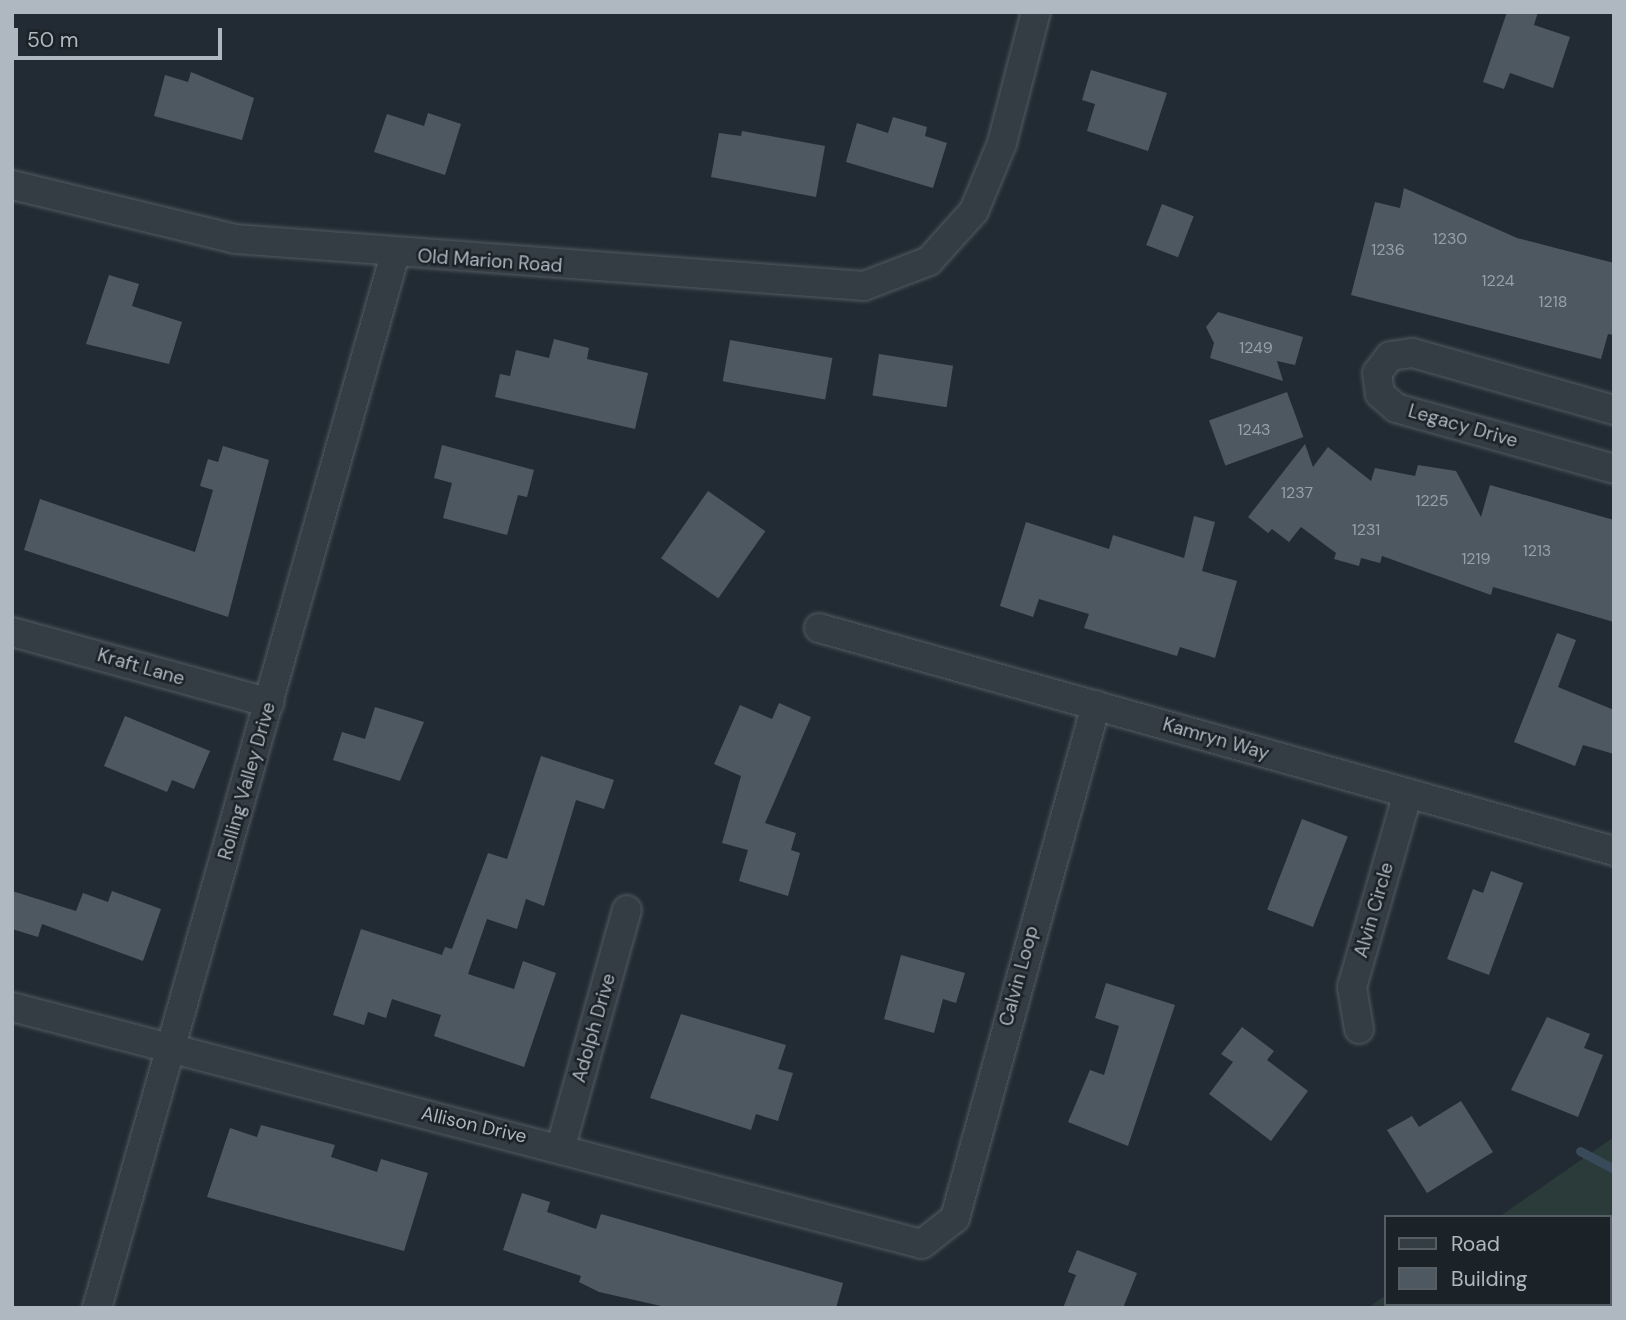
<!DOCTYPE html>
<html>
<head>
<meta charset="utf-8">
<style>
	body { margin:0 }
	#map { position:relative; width:1626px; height:1320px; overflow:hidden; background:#222b33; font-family:"DM Sans",sans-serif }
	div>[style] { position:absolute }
	.green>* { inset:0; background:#2a3b39 }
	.stream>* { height:9px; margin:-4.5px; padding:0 4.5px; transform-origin:4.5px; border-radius:4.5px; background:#394b5a }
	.building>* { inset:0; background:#4d5861; transform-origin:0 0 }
	.roads { filter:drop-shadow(0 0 2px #525b62) drop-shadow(0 0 2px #525b62) }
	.minor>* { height:28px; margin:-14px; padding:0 14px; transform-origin:14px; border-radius:14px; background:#353d44 }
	span { translate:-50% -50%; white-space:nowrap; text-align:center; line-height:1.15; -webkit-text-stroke:5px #1b2228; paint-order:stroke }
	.number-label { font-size:16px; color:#96a0a9 }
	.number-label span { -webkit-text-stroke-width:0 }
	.street-label { font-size:19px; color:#afb8c1 }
	.frame { position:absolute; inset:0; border:14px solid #afb8c1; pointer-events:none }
	.legend { position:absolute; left:1384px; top:1215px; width:228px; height:91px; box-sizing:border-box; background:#1b2228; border:2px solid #565e65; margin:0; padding:9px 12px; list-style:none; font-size:21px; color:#afb8c1 }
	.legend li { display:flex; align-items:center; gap:14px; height:35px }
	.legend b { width:35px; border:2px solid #565e65 }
	.scale { position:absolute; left:14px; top:28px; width:208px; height:32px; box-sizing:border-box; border:4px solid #afb8c1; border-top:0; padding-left:9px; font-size:21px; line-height:24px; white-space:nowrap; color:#afb8c1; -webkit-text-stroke:5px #1b2228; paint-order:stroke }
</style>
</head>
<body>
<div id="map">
	<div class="green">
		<i style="clip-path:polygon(1614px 1137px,1614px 1308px,1368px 1308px,1386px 1295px,1386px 1304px,1610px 1304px,1610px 1217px,1499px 1217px)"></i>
	</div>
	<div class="stream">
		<i style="left:1580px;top:1151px;width:38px;rotate:28deg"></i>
		<i style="left:1610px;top:1246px;width:4px;rotate:-27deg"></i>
		<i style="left:1531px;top:1308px;width:6px;rotate:-39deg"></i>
	</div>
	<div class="building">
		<i style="clip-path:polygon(1507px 12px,1538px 12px,1534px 25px,1570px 37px,1553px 88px,1510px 73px,1504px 89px,1483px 82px)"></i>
		<i style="clip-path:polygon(1091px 70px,1167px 93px,1148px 151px,1087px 131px,1095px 104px,1082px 100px)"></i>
		<i style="clip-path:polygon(191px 72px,254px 98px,242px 140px,154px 116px,165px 75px,188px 82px)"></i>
		<i style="clip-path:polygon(428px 113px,461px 124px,445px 175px,374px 152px,387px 114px,424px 126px)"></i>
		<i style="clip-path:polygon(893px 117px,927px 127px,925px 136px,947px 143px,933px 188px,846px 162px,857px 123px,888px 133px)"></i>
		<i style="clip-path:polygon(742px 131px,825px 146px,816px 197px,711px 177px,719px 133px,741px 136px)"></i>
		<i style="clip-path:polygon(1404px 188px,1517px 238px,1614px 263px,1614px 335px,1608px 334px,1601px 359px,1351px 295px,1375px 202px,1400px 208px)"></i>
		<i style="left:1162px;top:204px;width:34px;height:44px;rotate:21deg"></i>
		<i style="clip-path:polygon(109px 275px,139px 284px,132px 306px,182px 322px,169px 364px,86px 344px)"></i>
		<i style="clip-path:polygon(1218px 312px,1303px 337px,1295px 365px,1277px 361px,1283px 381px,1210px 358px,1214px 343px,1206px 327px)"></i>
		<i style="clip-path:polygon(554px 339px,589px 348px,587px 359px,648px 373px,635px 429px,495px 397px,500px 374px,510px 376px,516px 350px,549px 358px)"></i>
		<i style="left:730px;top:340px;width:104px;height:42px;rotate:10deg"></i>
		<i style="left:879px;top:354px;width:75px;height:42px;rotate:9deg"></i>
		<i style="left:1287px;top:392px;width:48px;height:83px;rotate:70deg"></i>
		<i style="clip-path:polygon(1305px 444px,1313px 467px,1328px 447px,1371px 481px,1375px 468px,1415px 476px,1418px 465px,1456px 471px,1481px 517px,1490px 485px,1614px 520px,1614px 622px,1493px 587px,1491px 595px,1382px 556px,1380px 563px,1361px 558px,1359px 566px,1334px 559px,1336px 553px,1301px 527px,1289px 542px,1272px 529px,1268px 533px,1248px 517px)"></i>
		<i style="clip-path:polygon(442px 445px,534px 470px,527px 497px,518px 495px,507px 535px,443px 518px,452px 483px,434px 478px)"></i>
		<i style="clip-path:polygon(223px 446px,269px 460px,228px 617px,24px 550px,40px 499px,195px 552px,213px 490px,200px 486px,208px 459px,218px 462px)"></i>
		<i style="left:708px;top:491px;width:70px;height:82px;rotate:35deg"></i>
		<i style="clip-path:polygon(1194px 516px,1215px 522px,1202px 571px,1237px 581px,1215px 658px,1180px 647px,1177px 656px,1084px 628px,1089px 614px,1039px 599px,1033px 617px,1000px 606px,1026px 522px,1109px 549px,1113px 535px,1184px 558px)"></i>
		<i style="clip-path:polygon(1557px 633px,1576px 640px,1558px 687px,1614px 710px,1614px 754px,1583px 745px,1575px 766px,1514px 742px)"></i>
		<i style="clip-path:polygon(779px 703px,811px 717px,765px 823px,796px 833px,791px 850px,800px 853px,788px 896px,739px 881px,748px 850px,722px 843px,741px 776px,714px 764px,740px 705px,772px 719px)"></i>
		<i style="clip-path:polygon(375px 707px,424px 722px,400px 781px,333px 760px,342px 732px,365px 739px)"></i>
		<i style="clip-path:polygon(125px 716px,210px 751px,194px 789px,172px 780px,167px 792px,104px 766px)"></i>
		<i style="clip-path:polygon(541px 756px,614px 780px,604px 809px,576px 800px,544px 906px,526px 899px,517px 929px,487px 919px,468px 974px,514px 989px,523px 961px,556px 973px,524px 1067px,434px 1036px,441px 1015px,392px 999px,386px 1018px,368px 1012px,364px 1025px,333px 1015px,361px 929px,442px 955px,445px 947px,452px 949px,488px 853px,507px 859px)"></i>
		<i style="left:1302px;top:819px;width:49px;height:97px;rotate:21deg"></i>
		<i style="clip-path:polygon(1491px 871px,1523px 883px,1489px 975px,1447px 959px,1473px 889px,1483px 893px)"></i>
		<i style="clip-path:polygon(12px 891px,76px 911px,83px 893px,108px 902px,112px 891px,161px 909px,143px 961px,42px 924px,38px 937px,12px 929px)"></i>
		<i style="clip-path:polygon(901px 955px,965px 973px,956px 1003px,943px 999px,934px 1033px,884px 1019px)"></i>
		<i style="clip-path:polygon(1106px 983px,1175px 1005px,1128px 1146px,1068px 1122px,1090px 1070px,1104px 1075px,1119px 1026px,1095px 1018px)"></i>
		<i style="clip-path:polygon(681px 1014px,786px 1045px,778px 1069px,793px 1073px,778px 1121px,756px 1114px,751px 1130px,650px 1098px)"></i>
		<i style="clip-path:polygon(1547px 1017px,1590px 1034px,1584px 1048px,1603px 1055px,1578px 1117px,1511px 1090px)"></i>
		<i style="clip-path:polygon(1242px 1027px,1274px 1051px,1267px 1060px,1308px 1091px,1271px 1141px,1209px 1094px,1233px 1062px,1221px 1054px)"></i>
		<i style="clip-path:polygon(1461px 1101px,1493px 1152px,1427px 1193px,1387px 1130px,1412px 1116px,1419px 1127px)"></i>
		<i style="clip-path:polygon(261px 1125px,335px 1145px,331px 1157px,377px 1172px,381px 1159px,428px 1173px,404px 1251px,207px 1197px,230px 1128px,257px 1137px)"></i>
		<i style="clip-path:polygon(522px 1193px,550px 1202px,547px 1212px,596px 1229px,601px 1214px,843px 1283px,836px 1308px,670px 1308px,599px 1292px,579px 1282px,581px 1276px,503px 1250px)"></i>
		<i style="clip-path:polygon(1077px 1250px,1137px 1273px,1123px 1308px,1063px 1308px,1076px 1275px,1068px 1272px)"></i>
	</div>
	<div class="roads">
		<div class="minor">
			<i style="left:12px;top:185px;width:229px;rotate:13.6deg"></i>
			<i style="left:235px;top:239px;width:631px;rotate:4.27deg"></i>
			<i style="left:864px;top:286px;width:70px;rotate:-21deg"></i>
			<i style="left:929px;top:261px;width:67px;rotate:-48deg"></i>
			<i style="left:974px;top:211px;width:74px;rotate:-67.6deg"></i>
			<i style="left:1002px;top:143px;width:135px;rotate:-75.5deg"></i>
			<i style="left:1614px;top:410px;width:210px;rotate:-164.2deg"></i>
			<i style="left:1412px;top:353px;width:22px;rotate:172deg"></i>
			<i style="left:1390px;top:356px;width:21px;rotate:127deg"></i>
			<i style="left:1377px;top:373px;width:21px;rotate:82deg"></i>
			<i style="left:1380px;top:394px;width:21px;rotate:41deg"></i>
			<i style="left:1396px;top:408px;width:226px;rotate:15.6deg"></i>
			<i style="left:819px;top:628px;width:826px;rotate:15.67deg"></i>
			<i style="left:12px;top:632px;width:267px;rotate:15.4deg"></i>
			<i style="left:12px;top:1007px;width:940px;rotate:14.6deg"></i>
			<i style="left:922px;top:1244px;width:42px;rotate:-38.2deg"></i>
			<i style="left:955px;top:1218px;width:532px;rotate:-74.63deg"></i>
			<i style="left:1359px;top:1029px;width:43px;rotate:-99.5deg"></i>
			<i style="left:1352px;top:987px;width:202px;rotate:-73.9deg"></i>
			<i style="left:561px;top:1146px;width:245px;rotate:-74.4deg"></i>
			<i style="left:97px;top:1308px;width:1095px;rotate:-74.21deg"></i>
		</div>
	</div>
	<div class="number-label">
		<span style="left:1450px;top:239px">1230</span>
		<span style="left:1388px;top:250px">1236</span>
		<span style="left:1498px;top:281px">1224</span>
		<span style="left:1553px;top:302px">1218</span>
		<span style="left:1256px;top:348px">1249</span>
		<span style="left:1254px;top:430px">1243</span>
		<span style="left:1297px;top:493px">1237</span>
		<span style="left:1432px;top:501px">1225</span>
		<span style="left:1366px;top:530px">1231</span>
		<span style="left:1537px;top:551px">1213</span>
		<span style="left:1476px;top:559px">1219</span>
	</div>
	<div class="street-label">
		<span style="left:490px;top:261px;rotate:4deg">Old Marion Road</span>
		<span style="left:1463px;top:426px;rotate:16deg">Legacy Drive</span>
		<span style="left:141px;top:667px;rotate:16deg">Kraft Lane</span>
		<span style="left:1216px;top:739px;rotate:16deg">Kamryn Way</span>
		<span style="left:247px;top:781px;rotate:-74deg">Rolling Valley Drive</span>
		<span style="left:1374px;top:910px;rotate:-74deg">Alvin Circle</span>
		<span style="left:1019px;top:976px;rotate:-75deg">Calvin Loop</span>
		<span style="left:594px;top:1028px;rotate:-74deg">Adolph Drive</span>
		<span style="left:474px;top:1125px;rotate:13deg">Allison Drive</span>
	</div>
	<div class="frame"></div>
	<ul class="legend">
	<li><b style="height:9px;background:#353d44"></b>Road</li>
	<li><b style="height:19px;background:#4d5861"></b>Building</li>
	</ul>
	<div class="scale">50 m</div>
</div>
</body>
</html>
